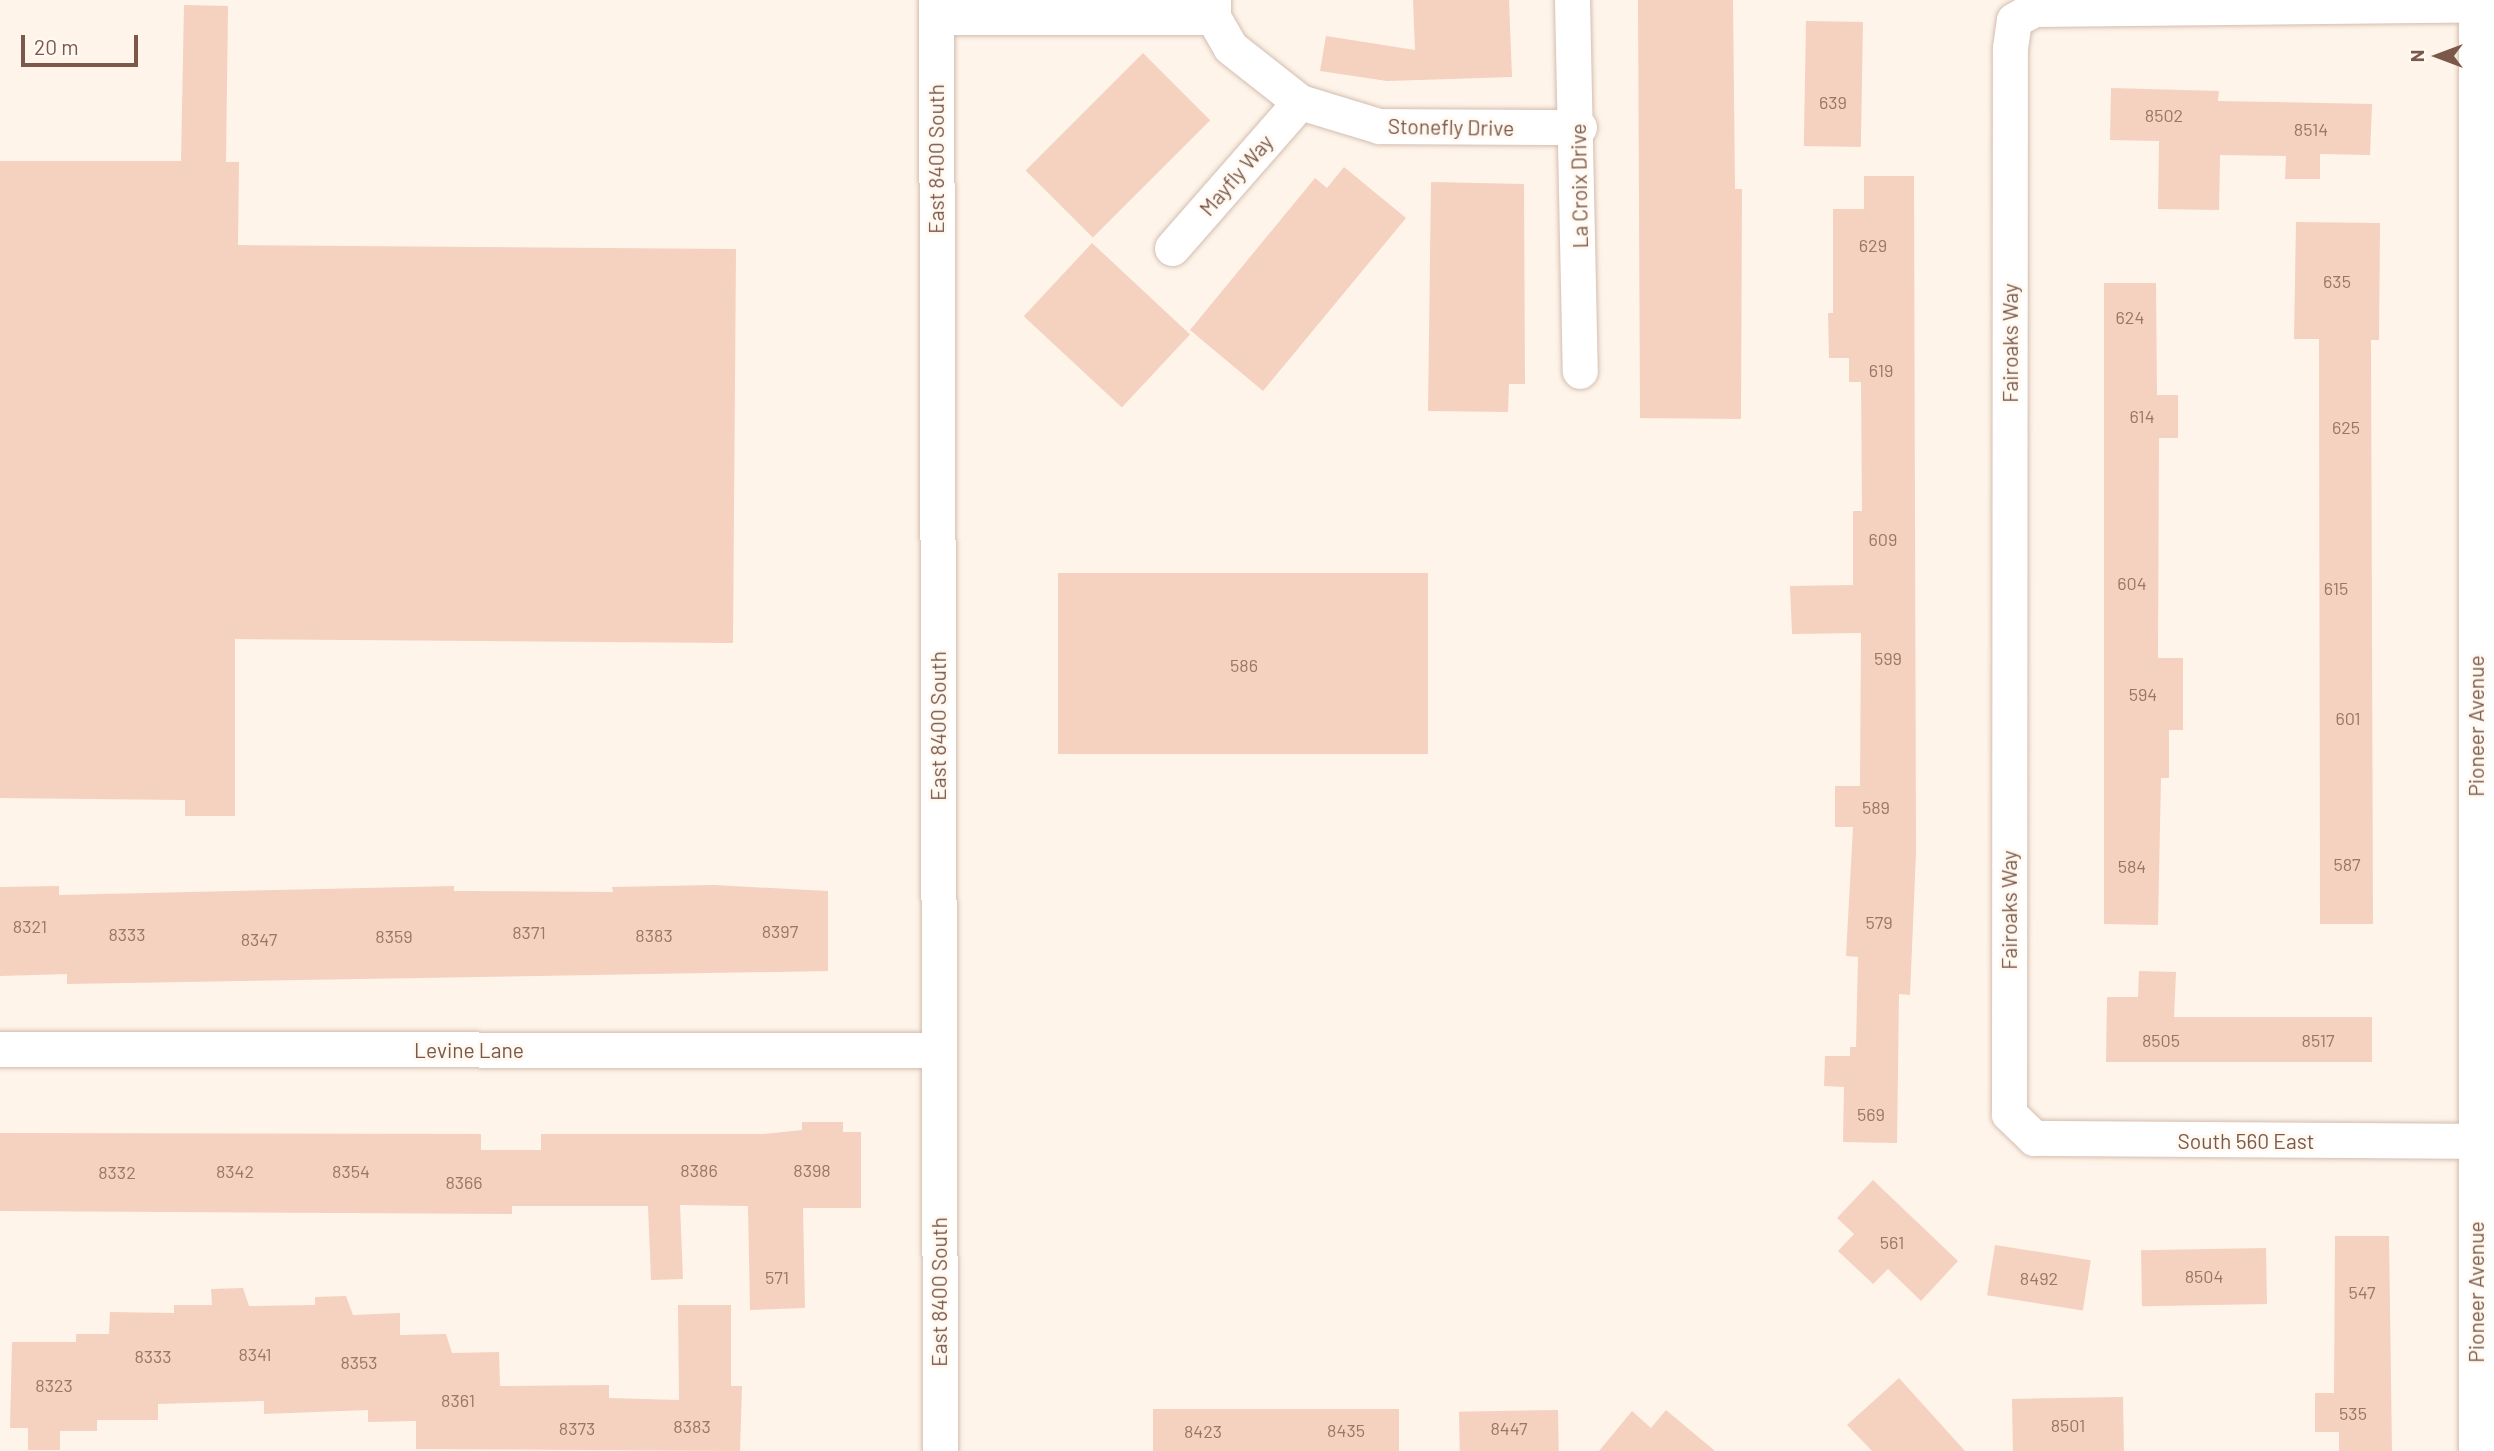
<!DOCTYPE html>
<html>
<head>
<meta charset="utf-8">
<style>
	body { margin:0 }
	#map { position:relative; width:2494px; height:1451px; overflow:hidden; background:#fef4e9; font-family:Barlow,sans-serif }
	div>[style] { position:absolute }
	.building>* { inset:0; background:#f5d1bf; transform-origin:0 0 }
	.roads { filter:drop-shadow(0 0 2px #d4bdb0) drop-shadow(0 0 2px #d4bdb0) }
	.minor>* { height:35px; margin:-17.5px; padding:0 17.5px; transform-origin:17.5px; border-radius:17.5px; background:#fff }
	span { translate:-50% -50%; white-space:nowrap; text-align:center; line-height:1.15; -webkit-text-stroke:6px #fff9f1; paint-order:stroke }
	.number-label { font-size:18px; color:#9a7667 }
	.number-label span { -webkit-text-stroke-width:0 }
	.street-label { font-size:21px; color:#7b584a }
	.north { position:absolute; left:2403px; top:21px; width:70px; height:70px; -webkit-text-stroke:5px #fff9f1; paint-order:stroke; rotate:270deg; font-size:19px; font-weight:700; line-height:28px; text-align:center; color:#7b584a }
	.north::after { content:''; display:block; margin:auto; width:24px; height:32px; background:#7b584a; clip-path:polygon(50% 0,100% 100%,50% 72%,0 100%) }
	.scale { position:absolute; left:21px; top:35px; width:117px; height:32px; box-sizing:border-box; border:4px solid #7b584a; border-top:0; padding-left:9px; font-size:21px; line-height:24px; white-space:nowrap; color:#7b584a; -webkit-text-stroke:5px #fff9f1; paint-order:stroke }
</style>
</head>
<body>
<div id="map">
	<div class="building">
		<i style="clip-path:polygon(1413px 0,1509px 0,1512px 77px,1387px 81px,1320px 71px,1326px 36px,1415px 50px)"></i>
		<i style="clip-path:polygon(1638px 0,1733px 0,1735px 189px,1742px 189px,1741px 419px,1640px 418px)"></i>
		<i style="clip-path:polygon(184px 5px,228px 6px,226px 162px,239px 162px,238px 245px,736px 249px,733px 643px,235px 639px,235px 816px,185px 816px,185px 800px,0 798px,0 161px,181px 161px)"></i>
		<i style="left:1806px;top:21px;width:57px;height:125px;rotate:1deg"></i>
		<i style="left:1143px;top:53px;width:95px;height:166px;rotate:45deg"></i>
		<i style="clip-path:polygon(2111px 88px,2219px 91px,2218px 101px,2372px 104px,2370px 155px,2320px 154px,2320px 179px,2285px 179px,2286px 156px,2220px 155px,2219px 210px,2158px 209px,2159px 141px,2110px 140px)"></i>
		<i style="clip-path:polygon(1344px 167px,1406px 218px,1263px 391px,1190px 330px,1315px 178px,1327px 188px)"></i>
		<i style="clip-path:polygon(1864px 176px,1914px 176px,1916px 853px,1910px 995px,1899px 994px,1897px 1143px,1843px 1142px,1844px 1087px,1824px 1086px,1825px 1056px,1850px 1056px,1850px 1047px,1856px 1047px,1858px 957px,1846px 956px,1853px 827px,1835px 827px,1835px 786px,1860px 786px,1861px 633px,1792px 634px,1790px 586px,1853px 585px,1853px 511px,1862px 511px,1861px 382px,1849px 382px,1849px 358px,1829px 358px,1828px 313px,1833px 313px,1833px 209px,1864px 209px)"></i>
		<i style="clip-path:polygon(1431px 182px,1524px 184px,1525px 384px,1509px 384px,1508px 412px,1428px 411px)"></i>
		<i style="clip-path:polygon(2296px 222px,2380px 223px,2379px 340px,2371px 340px,2373px 924px,2320px 924px,2319px 339px,2294px 339px)"></i>
		<i style="left:1092px;top:243px;width:134px;height:100px;rotate:43deg"></i>
		<i style="clip-path:polygon(2104px 283px,2156px 283px,2157px 395px,2178px 395px,2178px 438px,2159px 438px,2158px 658px,2183px 658px,2183px 730px,2169px 730px,2169px 778px,2161px 778px,2158px 925px,2104px 924px)"></i>
		<i style="left:1428px;top:573px;width:181px;height:370px;rotate:90deg"></i>
		<i style="clip-path:polygon(714px 885px,828px 891px,828px 971px,67px 984px,67px 974px,0 976px,0 887px,59px 886px,59px 895px,454px 886px,454px 891px,613px 892px,612px 887px)"></i>
		<i style="clip-path:polygon(2139px 971px,2176px 972px,2174px 1017px,2372px 1017px,2372px 1062px,2106px 1062px,2107px 997px,2138px 997px)"></i>
		<i style="clip-path:polygon(802px 1122px,843px 1122px,843px 1132px,861px 1132px,861px 1208px,803px 1208px,805px 1308px,750px 1310px,748px 1206px,680px 1205px,683px 1279px,651px 1280px,648px 1206px,512px 1206px,512px 1214px,0 1211px,0 1133px,481px 1134px,481px 1150px,541px 1150px,541px 1134px,764px 1134px,802px 1130px)"></i>
		<i style="clip-path:polygon(1873px 1180px,1958px 1261px,1921px 1301px,1888px 1269px,1873px 1284px,1838px 1251px,1854px 1234px,1837px 1218px)"></i>
		<i style="clip-path:polygon(2335px 1236px,2389px 1236px,2392px 1451px,2339px 1451px,2339px 1432px,2315px 1432px,2315px 1393px,2334px 1393px)"></i>
		<i style="left:1995px;top:1245px;width:97px;height:51px;rotate:9deg"></i>
		<i style="left:2266px;top:1248px;width:56px;height:125px;rotate:89deg"></i>
		<i style="clip-path:polygon(243px 1288px,249px 1306px,315px 1305px,315px 1297px,346px 1296px,353px 1315px,400px 1313px,400px 1335px,446px 1334px,452px 1353px,499px 1352px,500px 1386px,609px 1385px,609px 1398px,679px 1400px,678px 1305px,731px 1305px,731px 1386px,742px 1386px,740px 1451px,416px 1449px,416px 1421px,368px 1422px,368px 1410px,264px 1414px,264px 1401px,158px 1404px,158px 1420px,97px 1420px,97px 1431px,60px 1431px,60px 1450px,28px 1450px,28px 1428px,10px 1428px,12px 1342px,76px 1342px,76px 1334px,109px 1334px,110px 1312px,174px 1313px,174px 1305px,212px 1305px,211px 1289px)"></i>
		<i style="clip-path:polygon(1899px 1378px,1965px 1451px,1872px 1451px,1847px 1425px)"></i>
		<i style="left:2123px;top:1397px;width:54px;height:111px;rotate:89deg"></i>
		<i style="left:1153px;top:1409px;width:246px;height:42px"></i>
		<i style="left:1558px;top:1410px;width:41px;height:99px;rotate:89deg"></i>
		<i style="clip-path:polygon(1666px 1410px,1715px 1451px,1599px 1451px,1632px 1411px,1651px 1428px)"></i>
	</div>
	<div class="roads">
		<div class="minor">
			<i style="left:936px;top:0;width:1451px;rotate:89.84deg"></i>
			<i style="left:1213px;top:0;width:17px;rotate:90deg"></i>
			<i style="left:1213px;top:17px;width:34px;rotate:60deg"></i>
			<i style="left:1230px;top:47px;width:89px;rotate:38.2deg"></i>
			<i style="left:1300px;top:102px;width:83px;rotate:16.9deg"></i>
			<i style="left:1379px;top:126px;width:200px;rotate:0.3deg"></i>
			<i style="left:1572px;top:0;width:371px;rotate:88.8deg"></i>
			<i style="left:2476px;top:0;width:1451px;rotate:90deg"></i>
			<i style="left:936px;top:17px;width:277px"></i>
			<i style="left:1172px;top:248px;width:194px;rotate:-48.8deg"></i>
			<i style="left:0;top:1049px;width:938px;rotate:0.06deg"></i>
			<i style="left:2476px;top:1141px;width:442px;rotate:-179.6deg"></i>
			<i style="left:2034px;top:1138px;width:35px;rotate:-136deg"></i>
			<i style="left:2009px;top:1114px;width:1066px;rotate:-89.95deg"></i>
			<i style="left:2010px;top:48px;width:28px;rotate:-82deg"></i>
			<i style="left:2014px;top:20px;width:23px;rotate:-29deg"></i>
			<i style="left:2034px;top:9px;width:460px;rotate:-0.6deg"></i>
		</div>
	</div>
	<div class="number-label">
		<span style="left:1833px;top:102px">639</span>
		<span style="left:2164px;top:115px">8502</span>
		<span style="left:2311px;top:129px">8514</span>
		<span style="left:1873px;top:245px">629</span>
		<span style="left:2337px;top:281px">635</span>
		<span style="left:2130px;top:317px">624</span>
		<span style="left:1881px;top:370px">619</span>
		<span style="left:2142px;top:416px">614</span>
		<span style="left:2346px;top:427px">625</span>
		<span style="left:1883px;top:539px">609</span>
		<span style="left:2132px;top:583px">604</span>
		<span style="left:2336px;top:588px">615</span>
		<span style="left:1888px;top:658px">599</span>
		<span style="left:1244px;top:665px">586</span>
		<span style="left:2143px;top:694px">594</span>
		<span style="left:2348px;top:718px">601</span>
		<span style="left:1876px;top:807px">589</span>
		<span style="left:2347px;top:864px">587</span>
		<span style="left:2132px;top:866px">584</span>
		<span style="left:1879px;top:922px">579</span>
		<span style="left:30px;top:926px">8321</span>
		<span style="left:780px;top:931px">8397</span>
		<span style="left:529px;top:932px">8371</span>
		<span style="left:127px;top:934px">8333</span>
		<span style="left:654px;top:935px">8383</span>
		<span style="left:394px;top:936px">8359</span>
		<span style="left:259px;top:939px">8347</span>
		<span style="left:2161px;top:1040px">8505</span>
		<span style="left:2318px;top:1040px">8517</span>
		<span style="left:1871px;top:1114px">569</span>
		<span style="left:699px;top:1170px">8386</span>
		<span style="left:812px;top:1170px">8398</span>
		<span style="left:235px;top:1171px">8342</span>
		<span style="left:351px;top:1171px">8354</span>
		<span style="left:117px;top:1172px">8332</span>
		<span style="left:464px;top:1182px">8366</span>
		<span style="left:1892px;top:1242px">561</span>
		<span style="left:2204px;top:1276px">8504</span>
		<span style="left:777px;top:1277px">571</span>
		<span style="left:2039px;top:1278px">8492</span>
		<span style="left:2362px;top:1292px">547</span>
		<span style="left:255px;top:1354px">8341</span>
		<span style="left:153px;top:1356px">8333</span>
		<span style="left:359px;top:1362px">8353</span>
		<span style="left:54px;top:1385px">8323</span>
		<span style="left:458px;top:1400px">8361</span>
		<span style="left:2353px;top:1413px">535</span>
		<span style="left:2068px;top:1425px">8501</span>
		<span style="left:692px;top:1426px">8383</span>
		<span style="left:577px;top:1428px">8373</span>
		<span style="left:1509px;top:1428px">8447</span>
		<span style="left:1346px;top:1430px">8435</span>
		<span style="left:1203px;top:1431px">8423</span>
	</div>
	<div class="street-label">
		<span style="left:1451px;top:127px;rotate:1deg">Stonefly Drive</span>
		<span style="left:936px;top:159px;rotate:-90deg">East 8400 South</span>
		<span style="left:1236px;top:175px;rotate:-49deg">Mayfly Way</span>
		<span style="left:1579px;top:186px;rotate:-91deg">La Croix Drive</span>
		<span style="left:2010px;top:343px;rotate:-90deg">Fairoaks Way</span>
		<span style="left:938px;top:726px;rotate:-90deg">East 8400 South</span>
		<span style="left:2476px;top:726px;rotate:-90deg">Pioneer Avenue</span>
		<span style="left:2009px;top:910px;rotate:-90deg">Fairoaks Way</span>
		<span style="left:469px;top:1050px">Levine Lane</span>
		<span style="left:2246px;top:1141px">South 560 East</span>
		<span style="left:939px;top:1292px;rotate:-90deg">East 8400 South</span>
		<span style="left:2476px;top:1292px;rotate:-90deg">Pioneer Avenue</span>
	</div>
	<div class="north">N</div>
	<div class="scale">20 m</div>
</div>
</body>
</html>
